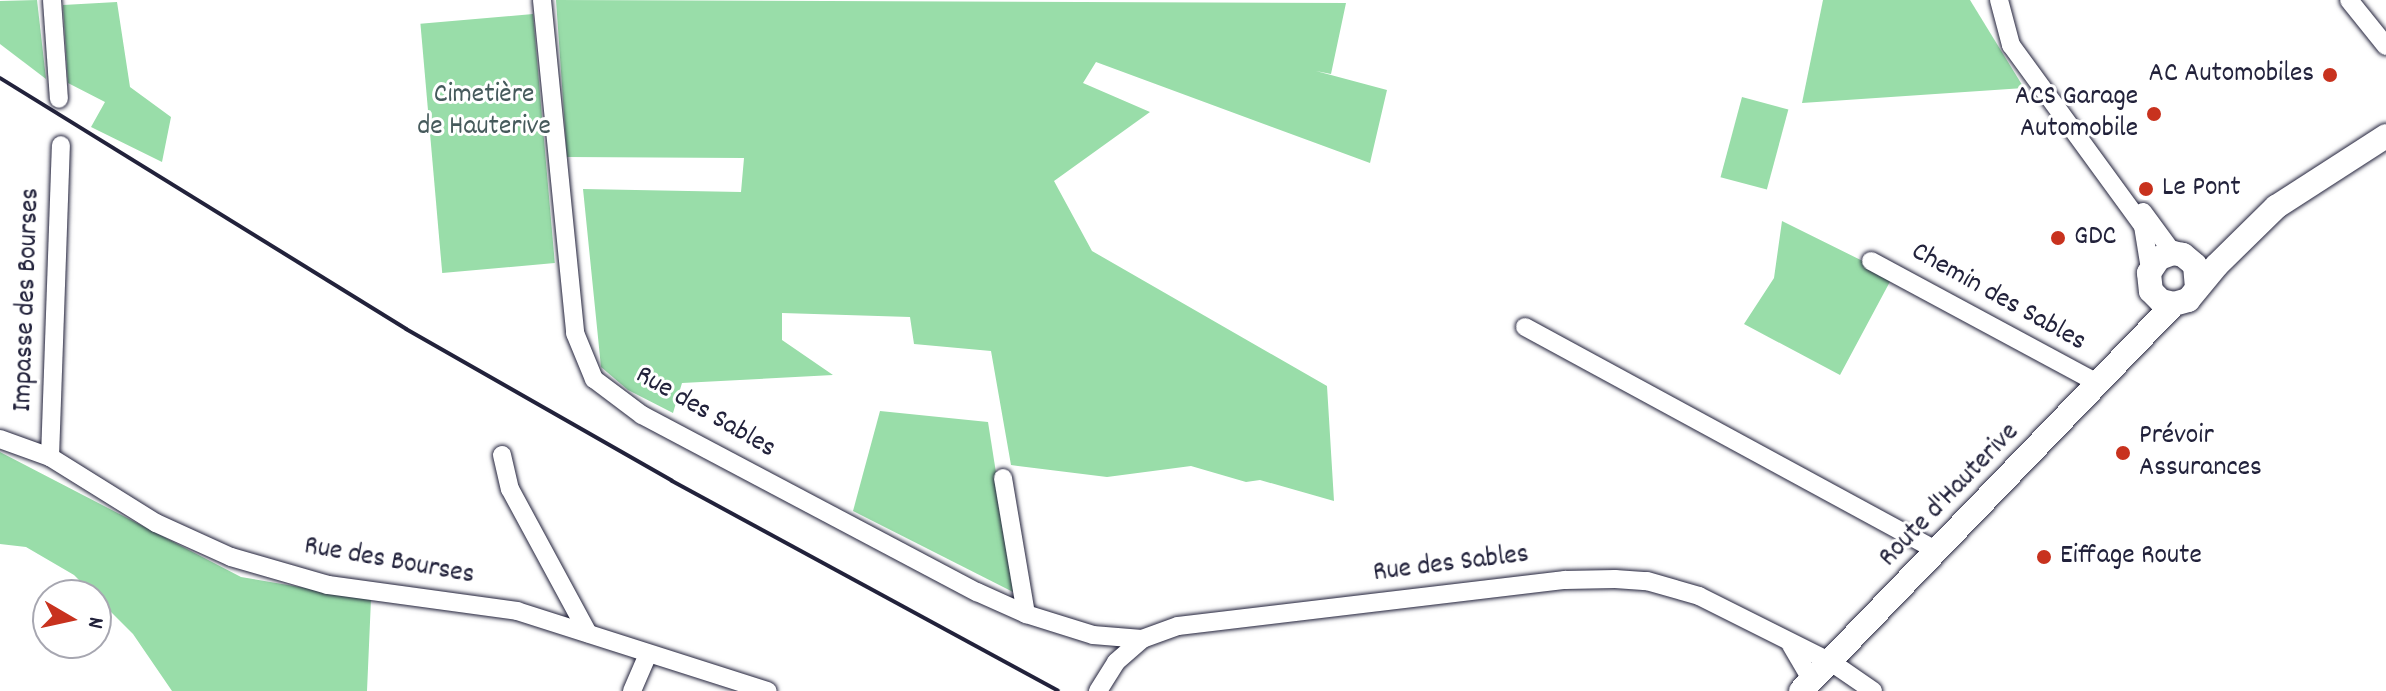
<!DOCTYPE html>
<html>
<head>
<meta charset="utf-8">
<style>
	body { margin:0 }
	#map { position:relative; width:2386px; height:691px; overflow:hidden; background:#fff; font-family:Dekko,sans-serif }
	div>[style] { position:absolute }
	.green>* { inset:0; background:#99dda9; transform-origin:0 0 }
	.roads { filter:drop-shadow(0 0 2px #22223b) drop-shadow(0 0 2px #22223b) }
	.minor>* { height:18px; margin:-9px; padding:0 9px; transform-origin:9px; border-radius:9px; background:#fff }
	.secondary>* { height:24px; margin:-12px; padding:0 12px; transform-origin:12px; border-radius:12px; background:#fff }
	.rail>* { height:4px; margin:-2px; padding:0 2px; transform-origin:2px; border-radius:2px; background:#22223b }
	.dots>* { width:22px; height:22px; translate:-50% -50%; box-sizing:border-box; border:4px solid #fff; border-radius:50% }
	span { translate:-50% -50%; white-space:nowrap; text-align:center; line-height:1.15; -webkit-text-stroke:6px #fff; paint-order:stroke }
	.poi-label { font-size:28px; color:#22223b }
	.right { translate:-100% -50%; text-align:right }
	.left { translate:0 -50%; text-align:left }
	.park-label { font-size:28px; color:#465a5c }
	.street-label { font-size:28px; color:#22223b }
	.north { position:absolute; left:32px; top:579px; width:80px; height:80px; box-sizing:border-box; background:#fff; border:2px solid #a7a7b1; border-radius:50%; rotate:99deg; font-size:22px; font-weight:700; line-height:32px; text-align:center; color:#22223b }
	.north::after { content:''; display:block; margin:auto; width:28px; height:36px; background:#c8321e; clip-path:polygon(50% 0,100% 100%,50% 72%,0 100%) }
</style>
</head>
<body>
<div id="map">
	<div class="green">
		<i style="clip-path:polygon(37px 0,46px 79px,0 44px,0 1px)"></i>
		<i style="clip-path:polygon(556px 0,1346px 3px,1331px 74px,1316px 71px,1387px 90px,1370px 163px,1096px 62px,1083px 83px,1150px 112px,1054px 181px,1092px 251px,1327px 386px,1334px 501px,1260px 480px,1246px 482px,1191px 466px,1107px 477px,1011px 465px,991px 351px,914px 344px,910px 317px,782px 313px,782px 340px,833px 375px,682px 383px,673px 413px,628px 390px,601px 367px,583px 189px,741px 192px,744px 158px,567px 157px)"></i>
		<i style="clip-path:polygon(1823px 0,1970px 0,2024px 88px,1802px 103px)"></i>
		<i style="clip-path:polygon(117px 2px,130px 87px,171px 117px,162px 162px,91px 127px,105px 102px,68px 83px,63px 5px)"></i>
		<i style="left:533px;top:14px;width:250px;height:113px;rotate:85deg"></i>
		<i style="left:1742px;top:97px;width:48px;height:83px;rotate:15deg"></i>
		<i style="clip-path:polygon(1782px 221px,1893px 276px,1840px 375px,1744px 324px,1774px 278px)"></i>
		<i style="clip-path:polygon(880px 411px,988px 422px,1015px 593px,853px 511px)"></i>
		<i style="clip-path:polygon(0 452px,241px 577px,371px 599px,367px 691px,172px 691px,133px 634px,74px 575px,26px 547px,0 544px)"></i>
	</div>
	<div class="roads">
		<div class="minor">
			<i style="left:52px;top:0;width:99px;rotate:86deg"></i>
			<i style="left:542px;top:0;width:335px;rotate:84.3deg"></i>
			<i style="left:575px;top:333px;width:50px;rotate:67.6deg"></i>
			<i style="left:594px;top:379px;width:60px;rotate:36.9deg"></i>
			<i style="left:642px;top:415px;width:379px;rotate:27.9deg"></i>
			<i style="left:977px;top:592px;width:54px;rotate:24.2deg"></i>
			<i style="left:1026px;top:614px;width:70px;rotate:17.4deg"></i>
			<i style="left:1093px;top:635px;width:49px;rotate:4.7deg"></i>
			<i style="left:1999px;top:0;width:47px;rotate:75.1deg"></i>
			<i style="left:2011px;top:45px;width:224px;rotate:53.9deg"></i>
			<i style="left:2143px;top:226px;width:44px;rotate:80.8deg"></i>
			<i style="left:2349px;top:0;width:59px;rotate:51.2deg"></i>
			<i style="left:2143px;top:212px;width:51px;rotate:53.8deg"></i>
			<i style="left:1871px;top:261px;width:259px;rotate:28.3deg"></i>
			<i style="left:1525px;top:327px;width:470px;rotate:28.5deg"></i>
			<i style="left:0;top:439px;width:53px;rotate:19.8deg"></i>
			<i style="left:50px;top:457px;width:125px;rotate:31.9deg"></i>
			<i style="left:156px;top:523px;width:82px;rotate:24.4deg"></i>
			<i style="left:231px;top:557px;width:101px;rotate:16.1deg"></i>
			<i style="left:328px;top:585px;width:191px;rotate:7.8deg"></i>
			<i style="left:517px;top:611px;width:263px;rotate:17.7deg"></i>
			<i style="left:502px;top:455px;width:35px;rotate:77deg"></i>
			<i style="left:510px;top:489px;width:164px;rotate:61.6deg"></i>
			<i style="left:50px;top:457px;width:312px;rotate:-88deg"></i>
			<i style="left:1003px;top:478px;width:138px;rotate:80.4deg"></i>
			<i style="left:1791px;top:645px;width:42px;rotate:59.7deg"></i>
			<i style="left:632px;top:691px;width:40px;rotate:-66.6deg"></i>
			<i style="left:1098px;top:691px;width:34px;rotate:-58deg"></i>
			<i style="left:1116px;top:662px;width:35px;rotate:-41deg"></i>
			<i style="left:1142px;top:639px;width:38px;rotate:-20deg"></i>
			<i style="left:1178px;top:626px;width:390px;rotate:-6.8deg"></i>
			<i style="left:1565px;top:580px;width:50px;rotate:-1.1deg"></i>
			<i style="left:1615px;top:579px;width:32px;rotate:4deg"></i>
			<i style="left:1647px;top:581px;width:54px;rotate:16.1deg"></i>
			<i style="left:1699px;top:596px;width:148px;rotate:26.6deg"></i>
			<i style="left:1831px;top:662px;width:51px;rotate:34.6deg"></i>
		</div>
		<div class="secondary">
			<i style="left:2197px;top:288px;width:23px;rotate:-95deg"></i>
			<i style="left:2195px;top:265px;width:16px;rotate:-140deg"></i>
			<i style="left:2183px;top:255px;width:10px;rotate:-169deg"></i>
			<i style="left:2173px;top:253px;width:15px;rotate:160deg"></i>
			<i style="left:2159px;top:258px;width:18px;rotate:124deg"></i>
			<i style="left:2149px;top:273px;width:18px;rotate:84deg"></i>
			<i style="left:2151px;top:291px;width:14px;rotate:45deg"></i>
			<i style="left:2161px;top:301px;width:13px;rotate:13deg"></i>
			<i style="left:2174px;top:304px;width:15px;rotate:-16deg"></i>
			<i style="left:2188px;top:300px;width:45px;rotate:-50.4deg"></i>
			<i style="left:2217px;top:265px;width:83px;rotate:-44.5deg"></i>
			<i style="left:2276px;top:207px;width:131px;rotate:-32.8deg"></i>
			<i style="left:1801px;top:691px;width:537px;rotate:-46.06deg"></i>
		</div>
	</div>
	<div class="rail">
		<i style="left:0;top:78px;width:477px;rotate:31.7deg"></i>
		<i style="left:406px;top:329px;width:306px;rotate:29.7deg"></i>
		<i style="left:672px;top:481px;width:439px;rotate:28.5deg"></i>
	</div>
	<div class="dots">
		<i style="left:2330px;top:75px;background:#c8321e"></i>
		<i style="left:2154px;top:114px;background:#c8321e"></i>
		<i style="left:2146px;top:189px;background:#c8321e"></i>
		<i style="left:2058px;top:238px;background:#c8321e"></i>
		<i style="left:2123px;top:453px;background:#c8321e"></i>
		<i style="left:2044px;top:557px;background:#c8321e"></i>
	</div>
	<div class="poi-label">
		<span class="right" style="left:2314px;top:75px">AC Automobiles</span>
		<span class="right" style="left:2138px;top:114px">ACS Garage<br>Automobile</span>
		<span class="left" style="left:2162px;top:189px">Le Pont</span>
		<span class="left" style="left:2074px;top:238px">GDC</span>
		<span class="left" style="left:2139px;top:453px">Prévoir<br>Assurances</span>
		<span class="left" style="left:2060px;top:557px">Eiffage Route</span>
	</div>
	<div class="park-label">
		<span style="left:484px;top:112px">Cimetière<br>de Hauterive</span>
	</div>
	<div class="street-label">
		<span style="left:1998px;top:298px;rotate:29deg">Chemin des Sables</span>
		<span style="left:28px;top:300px;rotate:-88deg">Impasse des Bourses</span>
		<span style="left:705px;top:413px;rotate:30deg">Rue des Sables</span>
		<span style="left:1950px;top:496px;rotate:-46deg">Route d'Hauterive</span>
		<span style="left:389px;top:562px;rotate:10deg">Rue des Bourses</span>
		<span style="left:1451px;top:565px;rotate:-7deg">Rue des Sables</span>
	</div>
	<div class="north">N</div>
</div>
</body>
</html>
